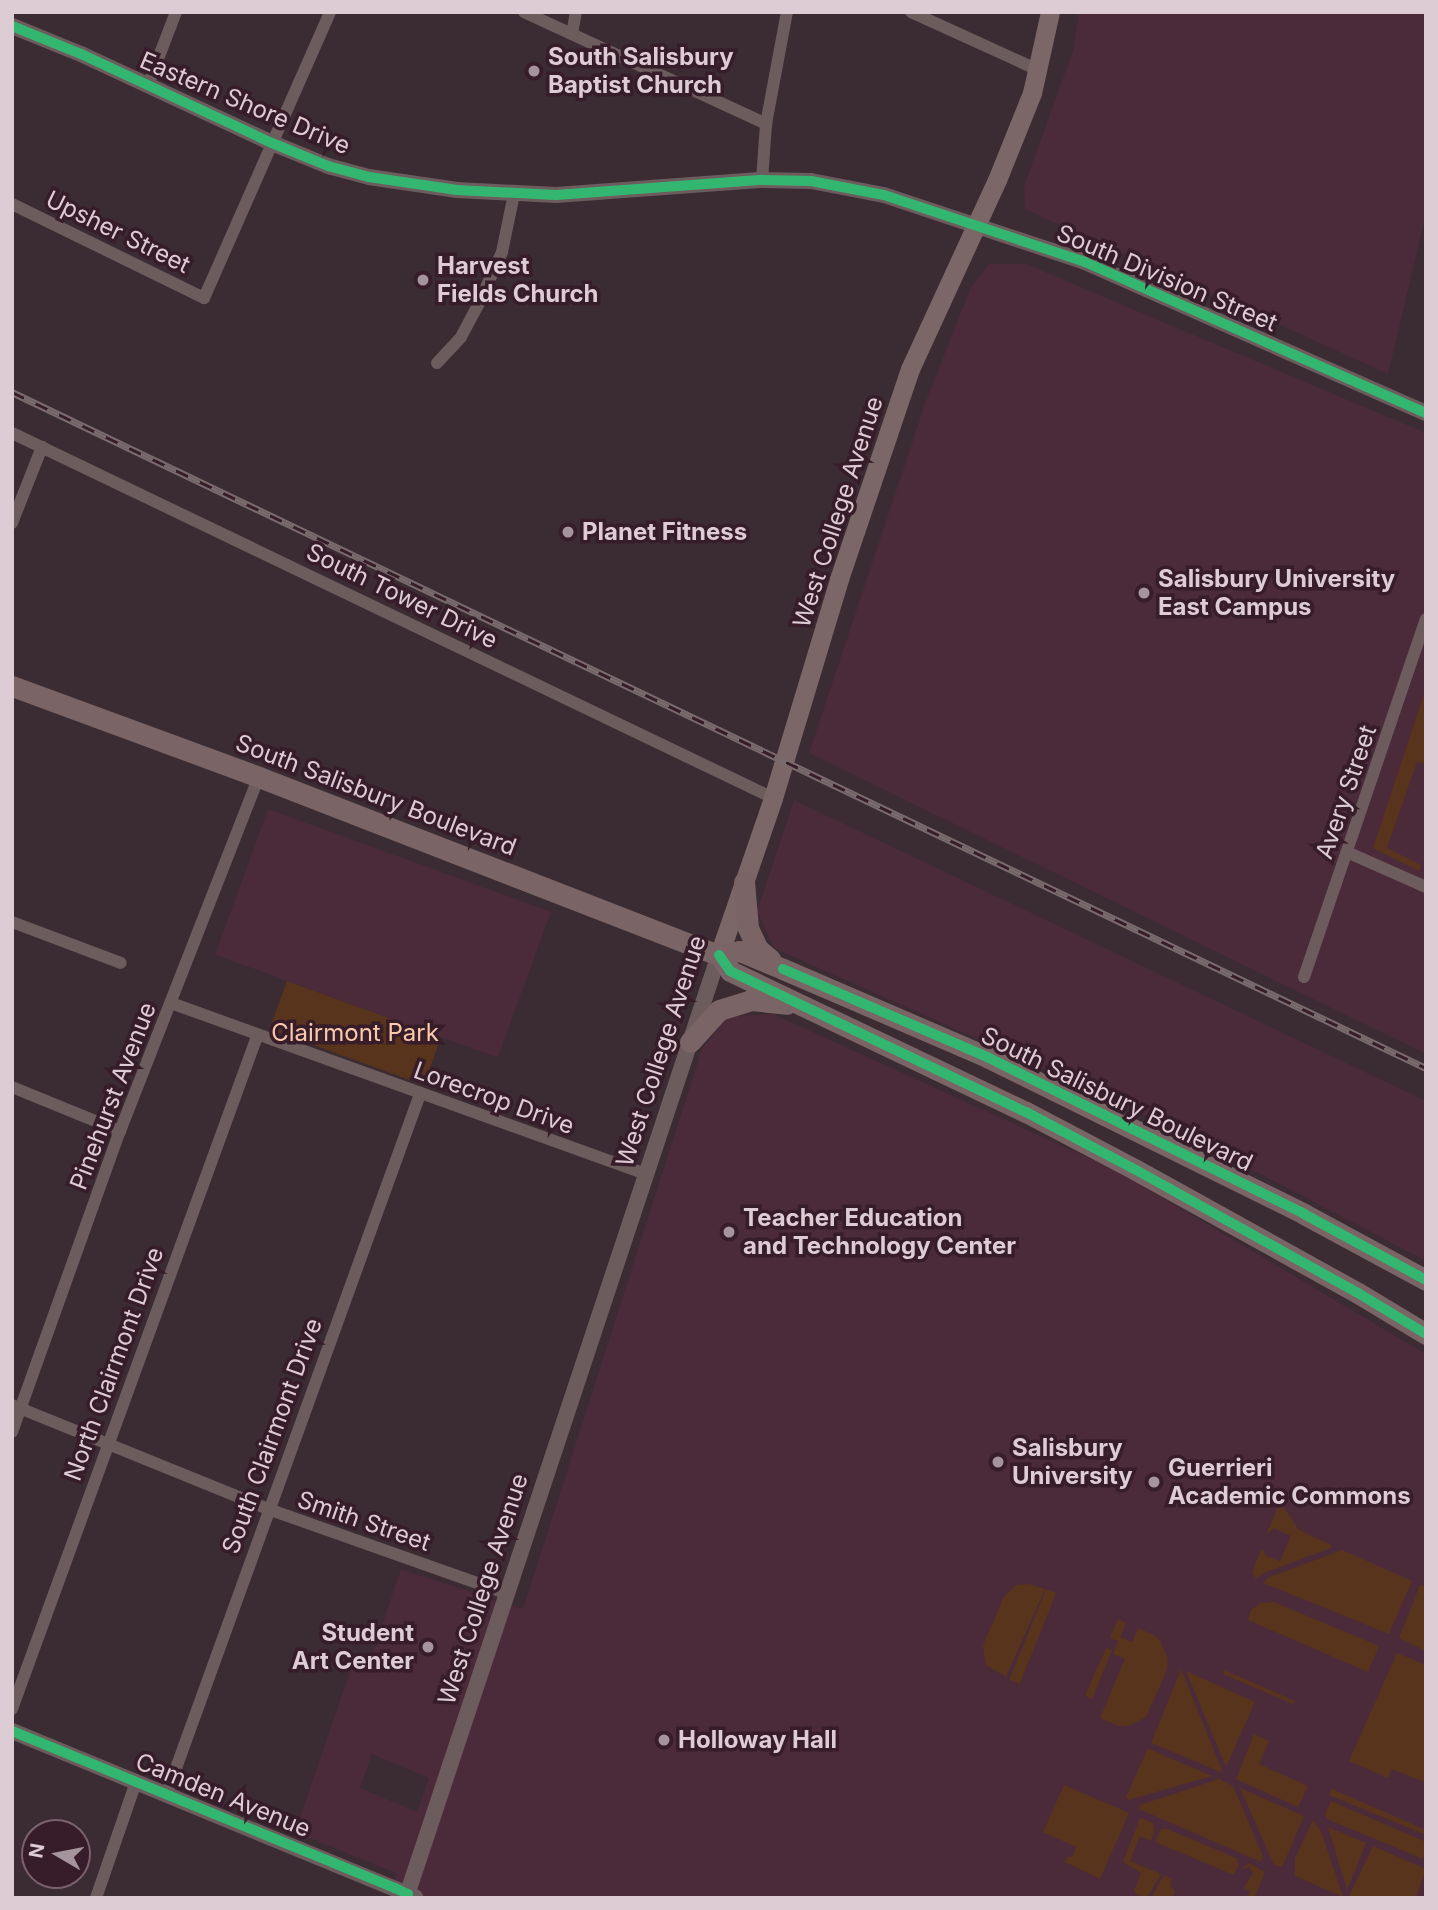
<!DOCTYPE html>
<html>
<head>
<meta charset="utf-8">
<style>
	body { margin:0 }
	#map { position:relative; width:1438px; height:1910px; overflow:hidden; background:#3b2c33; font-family:Inter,sans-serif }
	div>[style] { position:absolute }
	.built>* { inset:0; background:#4b2a3a; transform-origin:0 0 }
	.green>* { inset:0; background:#59341d; transform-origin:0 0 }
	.minor>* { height:12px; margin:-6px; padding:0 6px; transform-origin:6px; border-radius:6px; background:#6d5c5e }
	.tertiary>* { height:16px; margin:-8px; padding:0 8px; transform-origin:8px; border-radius:8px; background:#6d5c5e }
	.secondary>* { height:19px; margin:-9.5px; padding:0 9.5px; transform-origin:9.5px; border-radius:9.5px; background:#7b6767 }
	.primary>* { height:21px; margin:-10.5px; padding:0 10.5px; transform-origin:10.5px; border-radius:10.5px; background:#7a6465 }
	.rail>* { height:7px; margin-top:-3.5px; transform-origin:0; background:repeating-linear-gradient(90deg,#371c29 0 13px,#796b6d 0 26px); box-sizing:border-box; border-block:2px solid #796b6d }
	.cycleway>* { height:10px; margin:-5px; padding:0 5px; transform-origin:5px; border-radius:5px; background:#33b770 }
	.dots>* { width:19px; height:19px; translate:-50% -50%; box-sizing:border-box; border:4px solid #371c29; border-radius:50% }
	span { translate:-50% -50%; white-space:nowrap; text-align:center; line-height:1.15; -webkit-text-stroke:7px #371c29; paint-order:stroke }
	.poi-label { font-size:24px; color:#deccd4; font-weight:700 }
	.left { translate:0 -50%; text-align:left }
	.right { translate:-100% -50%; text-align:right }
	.street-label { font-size:24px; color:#deccd4 }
	.park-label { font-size:24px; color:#facaac }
	.frame { position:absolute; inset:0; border:14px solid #deccd4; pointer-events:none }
	.north { position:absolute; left:21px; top:1819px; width:70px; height:70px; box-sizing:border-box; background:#371c29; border:2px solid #7a626d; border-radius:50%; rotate:280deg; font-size:19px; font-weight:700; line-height:28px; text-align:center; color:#deccd4 }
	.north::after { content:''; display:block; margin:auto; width:24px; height:32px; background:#a5949c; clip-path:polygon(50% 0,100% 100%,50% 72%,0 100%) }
</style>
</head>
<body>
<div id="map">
	<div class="built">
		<i style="clip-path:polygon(1079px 12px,1426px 12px,1426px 214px,1388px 374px,1025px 209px,1024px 186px,1073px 51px)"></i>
		<i style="clip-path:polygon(989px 264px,1026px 264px,1426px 433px,1426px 1054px,809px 753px,926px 401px,971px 287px)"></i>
		<i style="clip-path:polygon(794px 800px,1426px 1101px,1426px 1261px,1202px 1143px,1049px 1071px,1018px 1061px,1007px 1052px,774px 948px,757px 911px)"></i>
		<i style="left:268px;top:809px;width:301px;height:155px;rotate:20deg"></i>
		<i style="clip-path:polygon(evenodd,773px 1014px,1117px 1171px,1426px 1354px,1426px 1898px,388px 1898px,396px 1873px,295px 1832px,355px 1657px,370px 1661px,401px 1569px,523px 1609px,702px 1049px,728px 1016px,773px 1014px,372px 1754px,429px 1778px,417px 1812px,360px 1788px,372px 1754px)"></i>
	</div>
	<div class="green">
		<i style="clip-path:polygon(1426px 688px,1426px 764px,1417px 762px,1387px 848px,1421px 865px,1419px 871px,1373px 848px)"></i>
		<i style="left:287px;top:981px;width:164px;height:51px;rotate:20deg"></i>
		<i style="clip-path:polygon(1280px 1502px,1299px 1530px,1331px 1545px,1331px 1548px,1264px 1573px,1256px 1579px,1252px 1572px,1262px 1548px,1266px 1556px,1280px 1561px,1291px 1536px,1274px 1528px,1266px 1535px)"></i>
		<i style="clip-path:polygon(1342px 1550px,1412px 1581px,1389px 1634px,1263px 1583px,1269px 1577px)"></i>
		<i style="clip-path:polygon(1029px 1584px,1045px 1589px,1006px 1677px,986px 1665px,983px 1645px,1004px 1597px,1016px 1585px)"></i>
		<i style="clip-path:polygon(1420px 1585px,1426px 1586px,1426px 1651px,1399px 1638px)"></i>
		<i style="left:1046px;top:1589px;width:11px;height:98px;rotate:22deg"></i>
		<i style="clip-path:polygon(1274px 1602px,1379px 1646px,1368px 1672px,1248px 1620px,1251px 1610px,1260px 1603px)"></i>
		<i style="clip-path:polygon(1118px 1619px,1126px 1623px,1120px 1637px,1132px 1642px,1138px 1628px,1152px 1634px,1160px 1640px,1168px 1659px,1167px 1670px,1146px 1717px,1128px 1726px,1119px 1726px,1100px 1718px,1125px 1659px,1113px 1654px,1118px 1641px,1110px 1638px)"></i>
		<i style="clip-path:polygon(1106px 1648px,1112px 1650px,1092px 1699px,1085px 1696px)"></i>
		<i style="clip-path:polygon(1397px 1653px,1426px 1665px,1426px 1783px,1392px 1769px,1388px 1778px,1349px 1761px)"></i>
		<i style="clip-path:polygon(1181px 1669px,1223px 1773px,1151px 1743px)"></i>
		<i style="clip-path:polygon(1224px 1670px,1295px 1701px,1293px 1704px,1223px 1674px)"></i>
		<i style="clip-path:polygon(1186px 1671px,1255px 1702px,1226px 1767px)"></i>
		<i style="clip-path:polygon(1254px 1734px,1269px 1741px,1259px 1764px,1308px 1786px,1298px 1807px,1236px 1779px)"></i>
		<i style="clip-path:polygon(1148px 1748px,1165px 1756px,1212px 1776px,1128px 1800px,1126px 1797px)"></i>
		<i style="clip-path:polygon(1219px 1779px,1233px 1786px,1263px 1856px,1261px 1862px,1139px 1809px,1140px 1805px)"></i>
		<i style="clip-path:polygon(1064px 1785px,1129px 1813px,1100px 1879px,1065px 1862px,1067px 1856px,1072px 1857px,1076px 1847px,1043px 1832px)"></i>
		<i style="clip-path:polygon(1240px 1788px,1304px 1816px,1282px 1867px,1274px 1865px)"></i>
		<i style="clip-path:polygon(1332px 1789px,1426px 1830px,1426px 1835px,1329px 1795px)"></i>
		<i style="clip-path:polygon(1331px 1801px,1426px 1842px,1423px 1859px,1327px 1819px,1325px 1814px)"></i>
		<i style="clip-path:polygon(1140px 1818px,1153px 1823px,1154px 1832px,1151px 1841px,1140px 1836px,1130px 1861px,1161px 1874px,1147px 1898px,1137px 1895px,1134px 1891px,1141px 1873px,1123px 1862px)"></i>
		<i style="clip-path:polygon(1313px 1820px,1321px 1831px,1343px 1897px,1295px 1876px,1295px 1858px)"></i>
		<i style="clip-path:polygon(1328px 1827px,1366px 1843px,1347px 1890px)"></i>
		<i style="clip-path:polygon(1165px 1828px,1236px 1858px,1239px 1864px,1234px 1875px,1155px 1842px,1160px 1830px)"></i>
		<i style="clip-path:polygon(1373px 1846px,1426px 1869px,1416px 1898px,1348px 1898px)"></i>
		<i style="clip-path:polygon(1249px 1863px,1265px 1872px,1254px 1898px,1247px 1898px,1250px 1891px,1244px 1888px,1253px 1873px,1249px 1867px,1241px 1869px)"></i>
		<i style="clip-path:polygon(1164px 1875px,1172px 1879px,1170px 1886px,1175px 1891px,1173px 1897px,1151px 1898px)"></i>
	</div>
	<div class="minor">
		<i style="left:524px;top:12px;width:267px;rotate:24.8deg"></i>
		<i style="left:911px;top:12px;width:140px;rotate:24.5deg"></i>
		<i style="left:572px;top:34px;width:22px;rotate:-80deg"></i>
		<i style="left:148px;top:85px;width:78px;rotate:-69deg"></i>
		<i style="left:762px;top:180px;width:56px;rotate:-85.9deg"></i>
		<i style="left:766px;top:124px;width:114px;rotate:-79.4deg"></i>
		<i style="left:12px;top:204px;width:214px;rotate:26.1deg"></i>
		<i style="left:204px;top:298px;width:313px;rotate:-66.2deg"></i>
		<i style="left:437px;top:363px;width:35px;rotate:-47deg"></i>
		<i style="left:461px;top:337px;width:36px;rotate:-62deg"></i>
		<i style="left:478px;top:305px;width:58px;rotate:-65.6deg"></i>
		<i style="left:502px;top:252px;width:59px;rotate:-78.3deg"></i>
		<i style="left:12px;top:433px;width:844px;rotate:25.62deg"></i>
		<i style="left:12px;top:523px;width:82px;rotate:-68.5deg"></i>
		<i style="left:1349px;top:853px;width:84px;rotate:23.8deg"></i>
		<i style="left:12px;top:922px;width:116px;rotate:20.6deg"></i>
		<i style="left:1304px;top:977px;width:378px;rotate:-71.2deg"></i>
		<i style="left:171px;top:1003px;width:505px;rotate:19.8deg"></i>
		<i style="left:12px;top:1087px;width:117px;rotate:22.2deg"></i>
		<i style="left:12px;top:1405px;width:276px;rotate:22.1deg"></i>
		<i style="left:268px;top:1509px;width:255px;rotate:19.5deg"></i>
		<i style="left:12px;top:1432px;width:320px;rotate:-70.3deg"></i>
		<i style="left:120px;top:1131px;width:380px;rotate:-68.6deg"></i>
		<i style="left:12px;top:1709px;width:718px;rotate:-69.98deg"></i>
		<i style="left:167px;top:1793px;width:743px;rotate:-70.1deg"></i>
		<i style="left:96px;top:1898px;width:123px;rotate:-71deg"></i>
	</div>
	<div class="tertiary">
		<i style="left:12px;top:26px;width:74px;rotate:22.1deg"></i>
		<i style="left:81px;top:54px;width:211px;rotate:25deg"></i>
		<i style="left:272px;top:143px;width:61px;rotate:22.3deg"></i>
		<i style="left:328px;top:166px;width:42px;rotate:15deg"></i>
		<i style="left:369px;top:177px;width:89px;rotate:8.4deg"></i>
		<i style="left:457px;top:190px;width:99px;rotate:2.9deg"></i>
		<i style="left:556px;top:195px;width:207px;rotate:-4.2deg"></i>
		<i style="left:762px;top:180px;width:49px;rotate:1.2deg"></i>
		<i style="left:811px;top:181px;width:74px;rotate:10.9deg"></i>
		<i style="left:884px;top:195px;width:212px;rotate:18.4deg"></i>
		<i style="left:1085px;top:262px;width:373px;rotate:23.9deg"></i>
		<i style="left:12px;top:1731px;width:436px;rotate:22.4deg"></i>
		<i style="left:406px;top:1898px;width:994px;rotate:-71.64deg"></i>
	</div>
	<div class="secondary">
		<i style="left:719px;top:955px;width:166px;rotate:-71deg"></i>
		<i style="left:773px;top:798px;width:229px;rotate:-73.2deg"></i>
		<i style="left:839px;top:579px;width:153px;rotate:-71.3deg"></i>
		<i style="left:888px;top:434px;width:69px;rotate:-71.3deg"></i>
		<i style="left:910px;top:369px;width:208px;rotate:-65.3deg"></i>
		<i style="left:997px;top:180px;width:94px;rotate:-68.1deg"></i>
		<i style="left:1032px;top:93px;width:83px;rotate:-77.5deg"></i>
	</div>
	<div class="primary">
		<i style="left:12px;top:686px;width:263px;rotate:20.2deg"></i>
		<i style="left:259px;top:777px;width:472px;rotate:21.2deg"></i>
		<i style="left:699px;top:948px;width:21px;rotate:19deg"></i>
		<i style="left:719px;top:955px;width:21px;rotate:-11deg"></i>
		<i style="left:740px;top:951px;width:47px;rotate:22.7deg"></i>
		<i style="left:783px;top:969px;width:222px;rotate:23.3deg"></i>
		<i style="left:987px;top:1057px;width:354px;rotate:26.3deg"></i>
		<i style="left:1304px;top:1214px;width:139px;rotate:28.4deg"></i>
		<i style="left:744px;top:882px;width:46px;rotate:85deg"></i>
		<i style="left:748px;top:928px;width:23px;rotate:65deg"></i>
		<i style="left:758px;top:949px;width:16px;rotate:40deg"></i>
		<i style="left:719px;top:955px;width:19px;rotate:55deg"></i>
		<i style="left:730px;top:971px;width:328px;rotate:25.5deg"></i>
		<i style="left:1026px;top:1112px;width:124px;rotate:27.8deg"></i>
		<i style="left:1136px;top:1170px;width:254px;rotate:29deg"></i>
		<i style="left:1358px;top:1293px;width:79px;rotate:31.1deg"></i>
		<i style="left:690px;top:1042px;width:43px;rotate:-47.8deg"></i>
		<i style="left:719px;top:1010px;width:34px;rotate:-17deg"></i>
		<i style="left:751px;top:1000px;width:36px;rotate:6deg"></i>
	</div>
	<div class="rail">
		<i style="left:12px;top:392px;width:1567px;rotate:25.55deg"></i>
	</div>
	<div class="cycleway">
		<i style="left:12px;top:26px;width:74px;rotate:22.1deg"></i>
		<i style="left:81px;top:54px;width:211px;rotate:25deg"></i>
		<i style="left:272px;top:143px;width:61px;rotate:22.3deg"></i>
		<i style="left:328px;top:166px;width:42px;rotate:15deg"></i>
		<i style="left:369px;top:177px;width:89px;rotate:8.4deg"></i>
		<i style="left:457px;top:190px;width:99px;rotate:2.9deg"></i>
		<i style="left:556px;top:195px;width:207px;rotate:-4.2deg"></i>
		<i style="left:762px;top:180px;width:49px;rotate:1.2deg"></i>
		<i style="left:811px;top:181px;width:74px;rotate:10.9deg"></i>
		<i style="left:884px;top:195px;width:212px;rotate:18.4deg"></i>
		<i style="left:1085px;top:262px;width:373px;rotate:23.9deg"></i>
		<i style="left:719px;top:955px;width:19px;rotate:55deg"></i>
		<i style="left:730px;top:971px;width:328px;rotate:25.5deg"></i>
		<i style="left:1026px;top:1112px;width:124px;rotate:27.8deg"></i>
		<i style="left:1136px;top:1170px;width:254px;rotate:29deg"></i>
		<i style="left:1358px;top:1293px;width:79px;rotate:31.1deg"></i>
		<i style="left:783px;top:969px;width:222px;rotate:23.3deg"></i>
		<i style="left:987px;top:1057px;width:354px;rotate:26.3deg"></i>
		<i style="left:1304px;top:1214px;width:139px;rotate:28.4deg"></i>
		<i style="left:12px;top:1731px;width:414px;rotate:22.3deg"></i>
		<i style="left:395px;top:1888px;width:14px;rotate:25deg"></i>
		<i style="left:408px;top:1894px;width:4px;rotate:117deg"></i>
	</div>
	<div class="dots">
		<i style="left:534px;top:71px;background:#a5949c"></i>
		<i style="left:423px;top:280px;background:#a5949c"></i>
		<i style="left:568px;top:532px;background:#a5949c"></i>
		<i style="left:1144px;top:593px;background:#a5949c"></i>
		<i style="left:729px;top:1232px;background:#a5949c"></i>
		<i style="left:998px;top:1462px;background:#a5949c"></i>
		<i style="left:1154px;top:1482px;background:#a5949c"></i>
		<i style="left:428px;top:1647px;background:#a5949c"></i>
		<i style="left:664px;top:1740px;background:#a5949c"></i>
	</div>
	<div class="poi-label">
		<span class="left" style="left:548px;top:71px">South Salisbury<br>Baptist Church</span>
		<span class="left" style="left:437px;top:280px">Harvest<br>Fields Church</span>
		<span class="left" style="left:582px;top:532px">Planet Fitness</span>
		<span class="left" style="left:1158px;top:593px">Salisbury University<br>East Campus</span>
		<span class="left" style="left:743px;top:1232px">Teacher Education<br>and Technology Center</span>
		<span class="left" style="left:1012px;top:1462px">Salisbury<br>University</span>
		<span class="left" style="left:1168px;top:1482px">Guerrieri<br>Academic Commons</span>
		<span class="right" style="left:414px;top:1647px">Student<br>Art Center</span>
		<span class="left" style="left:678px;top:1740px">Holloway Hall</span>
	</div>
	<div class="street-label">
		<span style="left:245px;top:103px;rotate:23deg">Eastern Shore Drive</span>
		<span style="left:118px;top:232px;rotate:26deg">Upsher Street</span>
		<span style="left:1167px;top:278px;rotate:23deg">South Division Street</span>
		<span style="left:838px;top:512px;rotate:-72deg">West College Avenue</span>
		<span style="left:402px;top:596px;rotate:26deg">South Tower Drive</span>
		<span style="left:1346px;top:792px;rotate:-71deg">Avery Street</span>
		<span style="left:376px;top:795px;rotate:21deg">South Salisbury Boulevard</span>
		<span style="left:661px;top:1051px;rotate:-72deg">West College Avenue</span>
		<span style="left:113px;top:1096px;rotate:-69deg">Pinehurst Avenue</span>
		<span style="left:494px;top:1098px;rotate:20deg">Lorecrop Drive</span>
		<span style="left:1117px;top:1099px;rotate:26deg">South Salisbury Boulevard</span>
		<span style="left:114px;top:1364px;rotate:-70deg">North Clairmont Drive</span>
		<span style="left:272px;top:1436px;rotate:-70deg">South Clairmont Drive</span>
		<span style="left:364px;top:1521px;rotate:19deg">Smith Street</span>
		<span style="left:483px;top:1589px;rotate:-72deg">West College Avenue</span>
		<span style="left:223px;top:1795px;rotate:22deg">Camden Avenue</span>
	</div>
	<div class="park-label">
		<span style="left:355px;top:1033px">Clairmont Park</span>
	</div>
	<div class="frame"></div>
	<div class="north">N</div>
</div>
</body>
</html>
